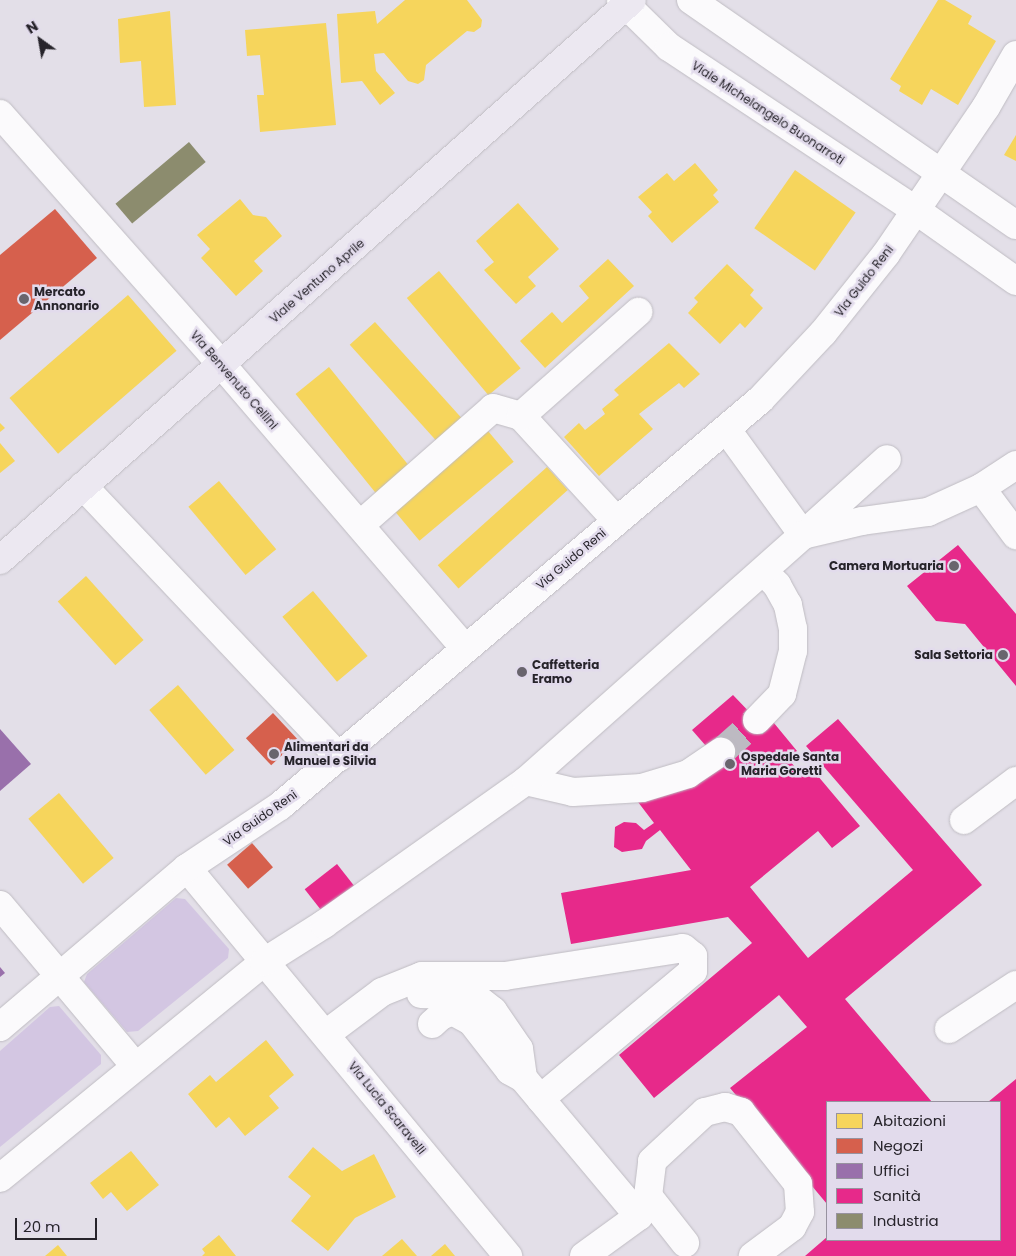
<!DOCTYPE html>
<html>
<head>
<meta charset="utf-8">
<style>
	body { margin:0 }
	#map { position:relative; width:1016px; height:1256px; overflow:hidden; background:#e3dfe8; font-family:Poppins,sans-serif }
	div>[style] { position:absolute }
	.green>* { inset:0; background:#d3c6e2 }
	.homes>* { inset:0; background:#f6d55c; transform-origin:0 0 }
	.shops>* { inset:0; background:#d6604d; transform-origin:0 0 }
	.offices>* { inset:0; background:#9970ab }
	.health>* { inset:0; background:#e7298a; transform-origin:0 0 }
	.industry>* { inset:0; background:#8c8c6e; transform-origin:0 0 }
	.minor-tunnel>* { height:28px; margin-top:-14px; transform-origin:0; background:repeating-linear-gradient(90deg,#bdbac2 0 28px,transparent 0 42px) }
	.roads { filter:drop-shadow(0 0 1px #bfbcc2) drop-shadow(0 0 1px #bfbcc2) }
	.minor>* { height:28px; margin:-14px; padding:0 14px; transform-origin:14px; border-radius:14px; background:#fbfafc }
	.major>* { height:28px; margin:-14px; padding:0 14px; transform-origin:14px; border-radius:14px; background:#ece8f1 }
	.dots>* { width:14px; height:14px; translate:-50% -50%; box-sizing:border-box; border:2px solid #e2dbec; border-radius:50% }
	span { translate:-50% -50%; white-space:nowrap; text-align:center; line-height:1.15; -webkit-text-stroke:5px #e2dbec; paint-order:stroke }
	.street-label { font-size:12px; color:#27242b }
	.poi-label { font-size:12px; color:#27242b; font-weight:700 }
	.left { translate:0 -50%; text-align:left }
	.right { translate:-100% -50%; text-align:right }
	.legend { position:absolute; left:826px; top:1101px; width:175px; height:140px; box-sizing:border-box; background:#e2dbec; border:1px solid #97929f; margin:0; padding:6px 9px; list-style:none; font-size:15px; color:#27242b }
	.legend li { display:flex; align-items:center; gap:10px; height:25px }
	.legend b { width:25px; border:1px solid #97929f }
	.north { position:absolute; left:15px; top:15px; width:50px; height:50px; -webkit-text-stroke:4px #e2dbec; paint-order:stroke; rotate:328deg; font-size:14px; font-weight:700; line-height:20px; text-align:center; color:#27242b }
	.north::after { content:''; display:block; margin:auto; width:18px; height:22px; background:#27242b; clip-path:polygon(50% 0,100% 100%,50% 72%,0 100%) }
	.scale { position:absolute; left:15px; top:1218px; width:82px; height:22px; box-sizing:border-box; border:2px solid #27242b; border-top:0; padding-left:6px; font-size:15px; line-height:18px; white-space:nowrap; color:#27242b; -webkit-text-stroke:4px #e2dbec; paint-order:stroke }
</style>
</head>
<body>
<div id="map">
	<div class="green">
		<i style="clip-path:polygon(176px 898px,185px 899px,229px 949px,228px 958px,138px 1031px,127px 1032px,84px 982px,87px 974px)"></i>
		<i style="clip-path:polygon(59px 1006px,101px 1055px,101px 1064px,0 1147px,0 1051px,50px 1007px)"></i>
	</div>
	<div class="homes">
		<i style="clip-path:polygon(405px 0,467px 0,482px 20px,481px 27px,474px 32px,467px 31px,426px 65px,424px 80px,418px 84px,408px 81px,384px 53px,374px 54px,376px 71px,395px 93px,380px 105px,362px 81px,341px 83px,337px 14px,375px 11px,377px 24px)"></i>
		<i style="clip-path:polygon(938px 0,945px 0,972px 16px,968px 24px,996px 41px,958px 105px,931px 89px,922px 105px,899px 91px,901px 86px,890px 79px)"></i>
		<i style="clip-path:polygon(170px 11px,176px 105px,144px 107px,141px 61px,120px 63px,118px 19px)"></i>
		<i style="clip-path:polygon(326px 23px,336px 125px,260px 132px,257px 95px,264px 95px,260px 55px,247px 56px,245px 30px)"></i>
		<i style="clip-path:polygon(1016px 135px,1016px 161px,1004px 155px)"></i>
		<i style="clip-path:polygon(695px 163px,718px 190px,713px 195px,719px 202px,672px 243px,648px 216px,652px 212px,638px 197px,667px 173px,674px 181px)"></i>
		<i style="left:795px;top:170px;width:74px;height:71px;rotate:35deg"></i>
		<i style="clip-path:polygon(240px 199px,253px 215px,266px 217px,282px 236px,254px 261px,263px 271px,236px 296px,201px 258px,210px 249px,197px 235px)"></i>
		<i style="clip-path:polygon(518px 203px,559px 249px,528px 277px,536px 286px,516px 304px,484px 270px,494px 262px,476px 241px)"></i>
		<i style="clip-path:polygon(608px 259px,634px 286px,545px 368px,520px 341px,552px 312px,562px 323px,589px 298px,579px 286px)"></i>
		<i style="clip-path:polygon(727px 264px,754px 290px,750px 295px,763px 308px,745px 328px,740px 323px,720px 344px,688px 313px,698px 302px,694px 298px)"></i>
		<i style="left:439px;top:271px;width:127px;height:42px;rotate:50deg"></i>
		<i style="left:128px;top:295px;width:74px;height:157px;rotate:49deg"></i>
		<i style="left:375px;top:322px;width:129px;height:34px;rotate:48deg"></i>
		<i style="clip-path:polygon(669px 343px,700px 374px,684px 388px,679px 383px,639px 414px,653px 429px,599px 476px,564px 437px,579px 423px,585px 430px,605px 414px,602px 409px,619px 395px,614px 390px)"></i>
		<i style="left:329px;top:367px;width:129px;height:43px;rotate:51deg"></i>
		<i style="clip-path:polygon(0 423px,5px 428px,0 432px)"></i>
		<i style="left:488px;top:431px;width:40px;height:123px;rotate:50deg"></i>
		<i style="clip-path:polygon(0 443px,15px 461px,0 473px)"></i>
		<i style="left:547px;top:467px;width:31px;height:147px;rotate:48deg"></i>
		<i style="left:219px;top:481px;width:89px;height:40px;rotate:50deg"></i>
		<i style="left:86px;top:576px;width:86px;height:38px;rotate:48deg"></i>
		<i style="left:313px;top:591px;width:85px;height:40px;rotate:50deg"></i>
		<i style="left:178px;top:685px;width:86px;height:38px;rotate:49deg"></i>
		<i style="left:59px;top:793px;width:85px;height:40px;rotate:50deg"></i>
		<i style="clip-path:polygon(266px 1040px,294px 1075px,269px 1096px,279px 1108px,245px 1136px,229px 1117px,216px 1128px,188px 1094px,210px 1075px,216px 1082px)"></i>
		<i style="clip-path:polygon(313px 1147px,342px 1171px,374px 1154px,396px 1197px,355px 1218px,328px 1251px,291px 1221px,311px 1196px,288px 1177px)"></i>
		<i style="clip-path:polygon(131px 1151px,159px 1185px,127px 1211px,111px 1192px,103px 1199px,90px 1183px)"></i>
		<i style="clip-path:polygon(219px 1235px,236px 1256px,202px 1256px,205px 1253px,202px 1249px)"></i>
		<i style="clip-path:polygon(402px 1239px,417px 1256px,382px 1256px)"></i>
		<i style="clip-path:polygon(445px 1244px,455px 1256px,431px 1256px)"></i>
		<i style="clip-path:polygon(58px 1245px,67px 1256px,45px 1256px)"></i>
	</div>
	<div class="shops">
		<i style="clip-path:polygon(55px 209px,97px 258px,0 340px,0 255px)"></i>
		<i style="left:273px;top:713px;width:37px;height:37px;rotate:47deg"></i>
		<i style="left:252px;top:843px;width:32px;height:33px;rotate:49deg"></i>
	</div>
	<div class="offices">
		<i style="clip-path:polygon(0 729px,31px 764px,0 791px)"></i>
		<i style="clip-path:polygon(0 967px,5px 973px,0 977px)"></i>
	</div>
	<div class="health">
		<i style="clip-path:polygon(958px 545px,1016px 614px,1016px 686px,965px 624px,936px 621px,907px 586px)"></i>
		<i style="clip-path:polygon(733px 695px,757px 720px,769px 717px,797px 751px,788px 759px,803px 776px,812px 769px,860px 826px,832px 848px,818px 831px,750px 887px,808px 958px,913px 870px,806px 746px,838px 719px,982px 885px,845px 999px,932px 1102px,827px 1102px,827px 1204px,730px 1088px,807px 1027px,779px 995px,654px 1098px,619px 1055px,752px 943px,728px 917px,571px 944px,561px 893px,691px 870px,660px 830px,646px 841px,642px 849px,622px 852px,614px 847px,615px 827px,624px 822px,636px 823px,644px 830px,654px 823px,638px 802px,706px 746px,692px 730px)"></i>
		<i style="left:337px;top:864px;width:29px;height:41px;rotate:52deg"></i>
		<i style="clip-path:polygon(1016px 1079px,1016px 1256px,805px 1256px,827px 1237px,1000px 1240px,1000px 1102px,988px 1102px)"></i>
	</div>
	<div class="industry">
		<i style="left:189px;top:142px;width:26px;height:96px;rotate:50deg"></i>
	</div>
	<div class="minor-tunnel">
		<i style="left:721px;top:752px;width:48px;rotate:-41.6deg"></i>
	</div>
	<div class="roads">
		<div class="minor">
			<i style="left:621px;top:0;width:67px;rotate:44.4deg"></i>
			<i style="left:669px;top:47px;width:297px;rotate:33.5deg"></i>
			<i style="left:917px;top:211px;width:121px;rotate:35.3deg"></i>
			<i style="left:691px;top:0;width:395px;rotate:34.7deg"></i>
			<i style="left:0;top:114px;width:335px;rotate:48.5deg"></i>
			<i style="left:222px;top:365px;width:374px;rotate:49.4deg"></i>
			<i style="left:521px;top:416px;width:142px;rotate:47.6deg"></i>
			<i style="left:727px;top:430px;width:130px;rotate:54.1deg"></i>
			<i style="left:803px;top:535px;width:113px;rotate:-42.1deg"></i>
			<i style="left:83px;top:486px;width:373px;rotate:46.6deg"></i>
			<i style="left:981px;top:488px;width:59px;rotate:53.3deg"></i>
			<i style="left:360px;top:525px;width:177px;rotate:-41.3deg"></i>
			<i style="left:493px;top:408px;width:29px;rotate:16deg"></i>
			<i style="left:521px;top:416px;width:157px;rotate:-41.6deg"></i>
			<i style="left:757px;top:720px;width:36px;rotate:-46deg"></i>
			<i style="left:782px;top:694px;width:44px;rotate:-75.7deg"></i>
			<i style="left:793px;top:651px;width:22px;rotate:-90deg"></i>
			<i style="left:793px;top:629px;width:25px;rotate:-102deg"></i>
			<i style="left:788px;top:605px;width:23px;rotate:-119deg"></i>
			<i style="left:777px;top:585px;width:18px;rotate:-135deg"></i>
			<i style="left:526px;top:781px;width:48px;rotate:13.2deg"></i>
			<i style="left:573px;top:792px;width:69px;rotate:-3.3deg"></i>
			<i style="left:642px;top:788px;width:48px;rotate:-16.9deg"></i>
			<i style="left:688px;top:774px;width:40px;rotate:-34deg"></i>
			<i style="left:964px;top:820px;width:65px;rotate:-36.9deg"></i>
			<i style="left:187px;top:868px;width:504px;rotate:50.4deg"></i>
			<i style="left:0;top:905px;width:210px;rotate:50deg"></i>
			<i style="left:421px;top:994px;width:53px;rotate:2.2deg"></i>
			<i style="left:474px;top:996px;width:24px;rotate:38deg"></i>
			<i style="left:493px;top:1011px;width:46px;rotate:55.6deg"></i>
			<i style="left:519px;top:1049px;width:29px;rotate:82deg"></i>
			<i style="left:523px;top:1078px;width:180px;rotate:50deg"></i>
			<i style="left:639px;top:1216px;width:68px;rotate:144deg"></i>
			<i style="left:432px;top:1024px;width:12px;rotate:-42deg"></i>
			<i style="left:441px;top:1016px;width:12px;rotate:-24deg"></i>
			<i style="left:452px;top:1011px;width:21px;rotate:28deg"></i>
			<i style="left:471px;top:1021px;width:63px;rotate:52deg"></i>
			<i style="left:510px;top:1071px;width:15px;rotate:28deg"></i>
			<i style="left:0;top:1027px;width:245px;rotate:-40.4deg"></i>
			<i style="left:187px;top:868px;width:112px;rotate:-33.7deg"></i>
			<i style="left:280px;top:806px;width:629px;rotate:-40.23deg"></i>
			<i style="left:760px;top:400px;width:92px;rotate:-46.8deg"></i>
			<i style="left:823px;top:333px;width:101px;rotate:-51.4deg"></i>
			<i style="left:886px;top:254px;width:178px;rotate:-55.8deg"></i>
			<i style="left:986px;top:107px;width:60px;rotate:-60deg"></i>
			<i style="left:949px;top:1029px;width:80px;rotate:-33.3deg"></i>
			<i style="left:326px;top:1034px;width:70px;rotate:-36.9deg"></i>
			<i style="left:382px;top:992px;width:43px;rotate:-21.8deg"></i>
			<i style="left:422px;top:976px;width:83px"></i>
			<i style="left:505px;top:976px;width:180px;rotate:-8.9deg"></i>
			<i style="left:683px;top:948px;width:13px;rotate:39deg"></i>
			<i style="left:693px;top:956px;width:15px;rotate:90deg"></i>
			<i style="left:693px;top:971px;width:199px;rotate:140.1deg"></i>
			<i style="left:0;top:1178px;width:341px;rotate:-39.3deg"></i>
			<i style="left:264px;top:962px;width:71px;rotate:-32.3deg"></i>
			<i style="left:324px;top:924px;width:247px;rotate:-35.3deg"></i>
			<i style="left:526px;top:781px;width:370px;rotate:-41.6deg"></i>
			<i style="left:803px;top:535px;width:61px;rotate:-13.3deg"></i>
			<i style="left:862px;top:521px;width:67px;rotate:-7.8deg"></i>
			<i style="left:928px;top:512px;width:58px;rotate:-24.4deg"></i>
			<i style="left:981px;top:488px;width:42px;rotate:-33.3deg"></i>
			<i style="left:648px;top:1196px;width:60px;rotate:51.8deg"></i>
			<i style="left:639px;top:1216px;width:22px;rotate:-66deg"></i>
			<i style="left:648px;top:1196px;width:35px;rotate:-83deg"></i>
			<i style="left:652px;top:1161px;width:72px;rotate:-42.8deg"></i>
			<i style="left:705px;top:1112px;width:21px;rotate:-14deg"></i>
			<i style="left:725px;top:1107px;width:17px;rotate:17deg"></i>
			<i style="left:741px;top:1112px;width:92px;rotate:51.6deg"></i>
			<i style="left:798px;top:1184px;width:28px;rotate:86deg"></i>
			<i style="left:800px;top:1212px;width:17px;rotate:118deg"></i>
			<i style="left:792px;top:1227px;width:49px;rotate:143.4deg"></i>
		</div>
		<div class="major">
			<i style="left:0;top:560px;width:844px;rotate:-41.54deg"></i>
		</div>
	</div>
	<div class="dots">
		<i style="left:24px;top:299px;background:#69656d"></i>
		<i style="left:954px;top:566px;background:#69656d"></i>
		<i style="left:1003px;top:655px;background:#69656d"></i>
		<i style="left:522px;top:672px;background:#69656d"></i>
		<i style="left:274px;top:754px;background:#69656d"></i>
		<i style="left:730px;top:764px;background:#69656d"></i>
	</div>
	<div class="street-label">
		<span style="left:768px;top:113px;rotate:33deg">Viale Michelangelo Buonarroti</span>
		<span style="left:317px;top:281px;rotate:-41deg">Viale Ventuno Aprile</span>
		<span style="left:864px;top:281px;rotate:-52deg">Via Guido Reni</span>
		<span style="left:234px;top:380px;rotate:49deg">Via Benvenuto Cellini</span>
		<span style="left:571px;top:559px;rotate:-40deg">Via Guido Reni</span>
		<span style="left:260px;top:818px;rotate:-35deg">Via Guido Reni</span>
		<span style="left:387px;top:1108px;rotate:51deg">Via Lucia Scaravelli</span>
	</div>
	<div class="poi-label">
		<span class="left" style="left:34px;top:299px">Mercato<br>Annonario</span>
		<span class="right" style="left:944px;top:566px">Camera Mortuaria</span>
		<span class="right" style="left:993px;top:655px">Sala Settoria</span>
		<span class="left" style="left:532px;top:672px">Caffetteria<br>Eramo</span>
		<span class="left" style="left:284px;top:754px">Alimentari da<br>Manuel e Silvia</span>
		<span class="left" style="left:741px;top:764px">Ospedale Santa<br>Maria Goretti</span>
	</div>
	<ul class="legend">
	<li><b style="height:14px;background:#f6d55c"></b>Abitazioni</li>
	<li><b style="height:14px;background:#d6604d"></b>Negozi</li>
	<li><b style="height:14px;background:#9970ab"></b>Uffici</li>
	<li><b style="height:14px;background:#e7298a"></b>Sanità</li>
	<li><b style="height:14px;background:#8c8c6e"></b>Industria</li>
	</ul>
	<div class="north">N</div>
	<div class="scale">20 m</div>
</div>
</body>
</html>
